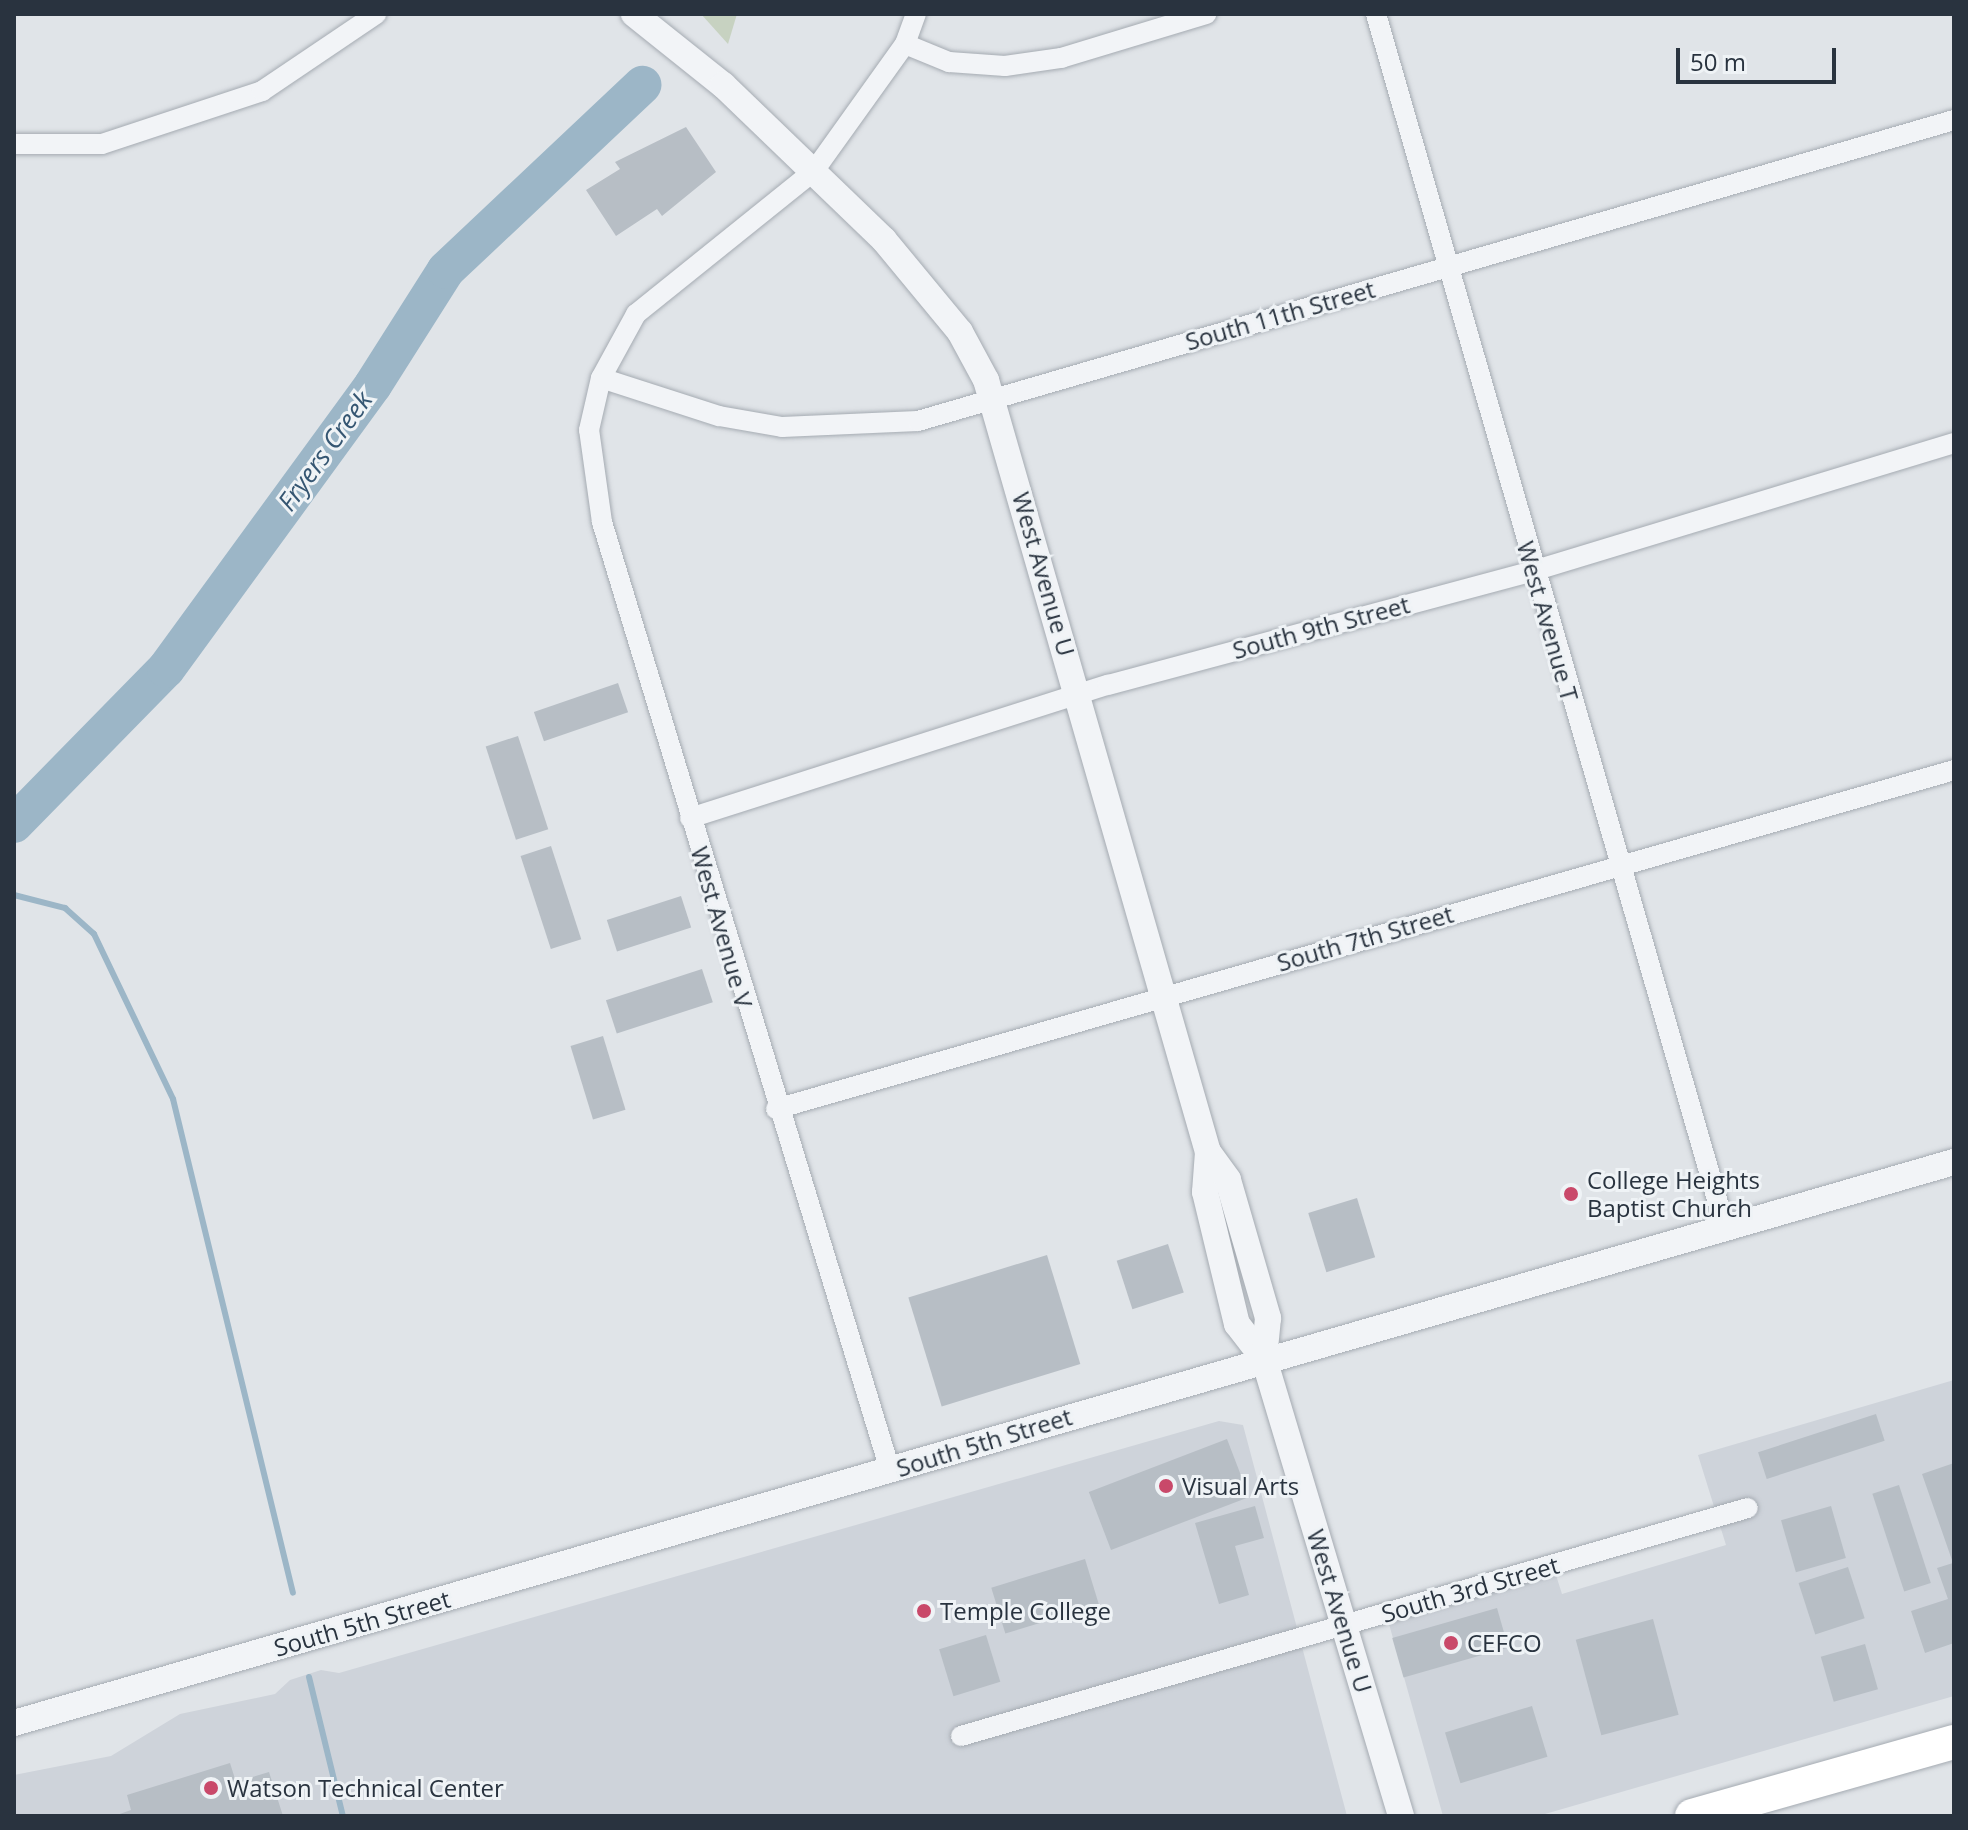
<!DOCTYPE html>
<html>
<head>
<meta charset="utf-8">
<style>
	body { margin:0 }
	#map { position:relative; width:1968px; height:1830px; overflow:hidden; background:#e0e4e8; font-family:"Open Sans",sans-serif }
	div>[style] { position:absolute }
	.built>* { inset:0; background:#ced3da }
	.green>* { inset:0; background:#c7d2c1 }
	.stream>* { height:6px; margin:-3px; padding:0 3px; transform-origin:3px; border-radius:3px; background:#9cb6c7 }
	.river>* { height:38px; margin:-19px; padding:0 19px; transform-origin:19px; border-radius:19px; background:#9cb6c7 }
	.building>* { inset:0; background:#b7bec5; transform-origin:0 0 }
	.roads { filter:drop-shadow(0 0 2px #a5abb2) drop-shadow(0 0 2px #a5abb2) }
	.minor>* { height:20px; margin:-10px; padding:0 10px; transform-origin:10px; border-radius:10px; background:#f2f4f7 }
	.tertiary>* { height:26px; margin:-13px; padding:0 13px; transform-origin:13px; border-radius:13px; background:#f2f4f7 }
	.primary>* { height:34px; margin:-17px; padding:0 17px; transform-origin:17px; border-radius:17px; background:#fff }
	.dots>* { width:22px; height:22px; translate:-50% -50%; box-sizing:border-box; border:4px solid #eff3f6; border-radius:50% }
	span { translate:-50% -50%; white-space:nowrap; text-align:center; line-height:1.15; -webkit-text-stroke:6px #eff3f6; paint-order:stroke }
	.street-label { font-size:24px; color:#29333f }
	.poi-label { font-size:24px; color:#29333f }
	.left { translate:0 -50%; text-align:left }
	.water-label { font-size:26px; color:#355672; font-style:italic }
	.frame { position:absolute; inset:0; border:16px solid #29333f; pointer-events:none }
	.scale { position:absolute; left:1676px; top:48px; width:160px; height:36px; box-sizing:border-box; border:4px solid #29333f; border-top:0; padding-left:10px; font-size:24px; line-height:28px; white-space:nowrap; color:#29333f; -webkit-text-stroke:6px #eff3f6; paint-order:stroke }
</style>
</head>
<body>
<div id="map">
	<div class="built">
		<i style="clip-path:polygon(1954px 1380px,1954px 1696px,1538px 1816px,1443px 1816px,1389px 1624px,1555px 1572px,1562px 1594px,1726px 1545px,1698px 1455px)"></i>
		<i style="clip-path:polygon(1219px 1421px,1243px 1425px,1347px 1816px,14px 1816px,14px 1775px,111px 1756px,180px 1714px,275px 1694px,290px 1680px,321px 1670px,339px 1673px)"></i>
	</div>
	<div class="green">
		<i style="clip-path:polygon(701px 14px,737px 14px,728px 44px)"></i>
	</div>
	<div class="stream">
		<i style="left:14px;top:895px;width:53px;rotate:14.3deg"></i>
		<i style="left:65px;top:908px;width:39px;rotate:42deg"></i>
		<i style="left:94px;top:934px;width:183px;rotate:64.4deg"></i>
		<i style="left:173px;top:1099px;width:508px;rotate:76.35deg"></i>
		<i style="left:309px;top:1677px;width:143px;rotate:76.3deg"></i>
	</div>
	<div class="river">
		<i style="left:14px;top:824px;width:217px;rotate:-45.6deg"></i>
		<i style="left:166px;top:669px;width:351px;rotate:-53.9deg"></i>
		<i style="left:373px;top:385px;width:136px;rotate:-57.6deg"></i>
		<i style="left:446px;top:270px;width:270px;rotate:-43.3deg"></i>
	</div>
	<div class="building">
		<i style="clip-path:polygon(686px 127px,716px 172px,662px 216px,657px 209px,616px 236px,586px 190px,620px 169px,615px 162px)"></i>
		<i style="left:618px;top:683px;width:31px;height:89px;rotate:71deg"></i>
		<i style="left:518px;top:736px;width:98px;height:34px;rotate:72deg"></i>
		<i style="left:551px;top:846px;width:98px;height:32px;rotate:72deg"></i>
		<i style="left:681px;top:896px;width:33px;height:78px;rotate:72deg"></i>
		<i style="left:702px;top:969px;width:35px;height:101px;rotate:72deg"></i>
		<i style="left:603px;top:1036px;width:77px;height:34px;rotate:73deg"></i>
		<i style="left:1357px;top:1198px;width:62px;height:51px;rotate:73deg"></i>
		<i style="left:1168px;top:1244px;width:51px;height:54px;rotate:72deg"></i>
		<i style="left:1047px;top:1255px;width:114px;height:145px;rotate:73deg"></i>
		<i style="left:1876px;top:1414px;width:28px;height:124px;rotate:72deg"></i>
		<i style="left:1227px;top:1439px;width:62px;height:148px;rotate:69deg"></i>
		<i style="clip-path:polygon(1954px 1463px,1954px 1643px,1925px 1653px,1911px 1611px,1948px 1599px,1937px 1568px,1953px 1563px,1922px 1474px)"></i>
		<i style="left:1899px;top:1485px;width:103px;height:28px;rotate:72deg"></i>
		<i style="clip-path:polygon(1255px 1506px,1264px 1538px,1235px 1546px,1249px 1595px,1219px 1604px,1195px 1523px)"></i>
		<i style="left:1831px;top:1506px;width:54px;height:52px;rotate:74deg"></i>
		<i style="left:1085px;top:1559px;width:48px;height:98px;rotate:73deg"></i>
		<i style="left:1848px;top:1567px;width:54px;height:52px;rotate:72deg"></i>
		<i style="left:1497px;top:1608px;width:41px;height:109px;rotate:74deg"></i>
		<i style="left:1653px;top:1619px;width:99px;height:80px;rotate:75deg"></i>
		<i style="left:986px;top:1635px;width:49px;height:49px;rotate:73deg"></i>
		<i style="left:1865px;top:1644px;width:47px;height:46px;rotate:74deg"></i>
		<i style="left:1532px;top:1706px;width:53px;height:91px;rotate:73deg"></i>
		<i style="clip-path:polygon(230px 1763px,236px 1782px,269px 1772px,283px 1816px,114px 1816px,131px 1810px,127px 1795px)"></i>
	</div>
	<div class="roads">
		<div class="minor">
			<i style="left:1376px;top:14px;width:1262px;rotate:73.95deg"></i>
			<i style="left:905px;top:44px;width:48px;rotate:22.2deg"></i>
			<i style="left:949px;top:62px;width:56px;rotate:4.1deg"></i>
			<i style="left:1005px;top:66px;width:57px;rotate:-8.1deg"></i>
			<i style="left:1061px;top:58px;width:152px;rotate:-16.9deg"></i>
			<i style="left:14px;top:144px;width:88px"></i>
			<i style="left:102px;top:144px;width:169px;rotate:-18.3deg"></i>
			<i style="left:262px;top:91px;width:138px;rotate:-34deg"></i>
			<i style="left:601px;top:378px;width:124px;rotate:17.9deg"></i>
			<i style="left:719px;top:416px;width:64px;rotate:9.9deg"></i>
			<i style="left:782px;top:427px;width:136px;rotate:-2.5deg"></i>
			<i style="left:918px;top:421px;width:1079px;rotate:-16.2deg"></i>
			<i style="left:690px;top:818px;width:439px;rotate:-17.7deg"></i>
			<i style="left:1108px;top:685px;width:440px;rotate:-15deg"></i>
			<i style="left:1533px;top:571px;width:440px;rotate:-16.9deg"></i>
			<i style="left:776px;top:1109px;width:1226px;rotate:-16.05deg"></i>
			<i style="left:890px;top:1470px;width:991px;rotate:-106.9deg"></i>
			<i style="left:602px;top:522px;width:93px;rotate:-98deg"></i>
			<i style="left:589px;top:430px;width:53px;rotate:-77deg"></i>
			<i style="left:601px;top:378px;width:73px;rotate:-61.3deg"></i>
			<i style="left:636px;top:314px;width:228px;rotate:-38.8deg"></i>
			<i style="left:814px;top:171px;width:156px;rotate:-54.4deg"></i>
			<i style="left:905px;top:44px;width:32px;rotate:-70deg"></i>
			<i style="left:961px;top:1736px;width:819px;rotate:-16.16deg"></i>
		</div>
		<div class="tertiary">
			<i style="left:634px;top:14px;width:114px;rotate:38.6deg"></i>
			<i style="left:723px;top:85px;width:223px;rotate:43.9deg"></i>
			<i style="left:884px;top:240px;width:119px;rotate:50.4deg"></i>
			<i style="left:960px;top:332px;width:55px;rotate:61.6deg"></i>
			<i style="left:986px;top:380px;width:803px;rotate:73.96deg"></i>
			<i style="left:1208px;top:1152px;width:40px;rotate:94.3deg"></i>
			<i style="left:1205px;top:1192px;width:136px;rotate:76.4deg"></i>
			<i style="left:1237px;top:1324px;width:44px;rotate:52.4deg"></i>
			<i style="left:1264px;top:1359px;width:477px;rotate:73.3deg"></i>
			<i style="left:1208px;top:1152px;width:34px;rotate:54deg"></i>
			<i style="left:1228px;top:1180px;width:144px;rotate:73.8deg"></i>
			<i style="left:1268px;top:1318px;width:41px;rotate:95.6deg"></i>
			<i style="left:14px;top:1723px;width:2019px;rotate:-16.13deg"></i>
		</div>
		<div class="primary">
			<i style="left:1692px;top:1816px;width:272px;rotate:-15.8deg"></i>
		</div>
	</div>
	<div class="dots">
		<i style="left:1571px;top:1194px;background:#c9496a"></i>
		<i style="left:1166px;top:1486px;background:#c9496a"></i>
		<i style="left:924px;top:1611px;background:#c9496a"></i>
		<i style="left:1451px;top:1643px;background:#c9496a"></i>
		<i style="left:211px;top:1788px;background:#c9496a"></i>
	</div>
	<div class="street-label">
		<span style="left:1280px;top:315px;rotate:-16deg">South 11th Street</span>
		<span style="left:1044px;top:574px;rotate:74deg">West Avenue U</span>
		<span style="left:1548px;top:621px;rotate:74deg">West Avenue T</span>
		<span style="left:1321px;top:627px;rotate:-15deg">South 9th Street</span>
		<span style="left:722px;top:927px;rotate:74deg">West Avenue V</span>
		<span style="left:1365px;top:938px;rotate:-16deg">South 7th Street</span>
		<span style="left:984px;top:1442px;rotate:-17deg">South 5th Street</span>
		<span style="left:1470px;top:1589px;rotate:-16deg">South 3rd Street</span>
		<span style="left:1340px;top:1611px;rotate:73deg">West Avenue U</span>
		<span style="left:362px;top:1623px;rotate:-16deg">South 5th Street</span>
	</div>
	<div class="poi-label">
		<span class="left" style="left:1587px;top:1194px">College Heights<br>Baptist Church</span>
		<span class="left" style="left:1182px;top:1486px">Visual Arts</span>
		<span class="left" style="left:940px;top:1611px">Temple College</span>
		<span class="left" style="left:1467px;top:1643px">CEFCO</span>
		<span class="left" style="left:227px;top:1788px">Watson Technical Center</span>
	</div>
	<div class="water-label">
		<span style="left:325px;top:451px;rotate:-54deg">Fryers Creek</span>
	</div>
	<div class="frame"></div>
	<div class="scale">50 m</div>
</div>
</body>
</html>
